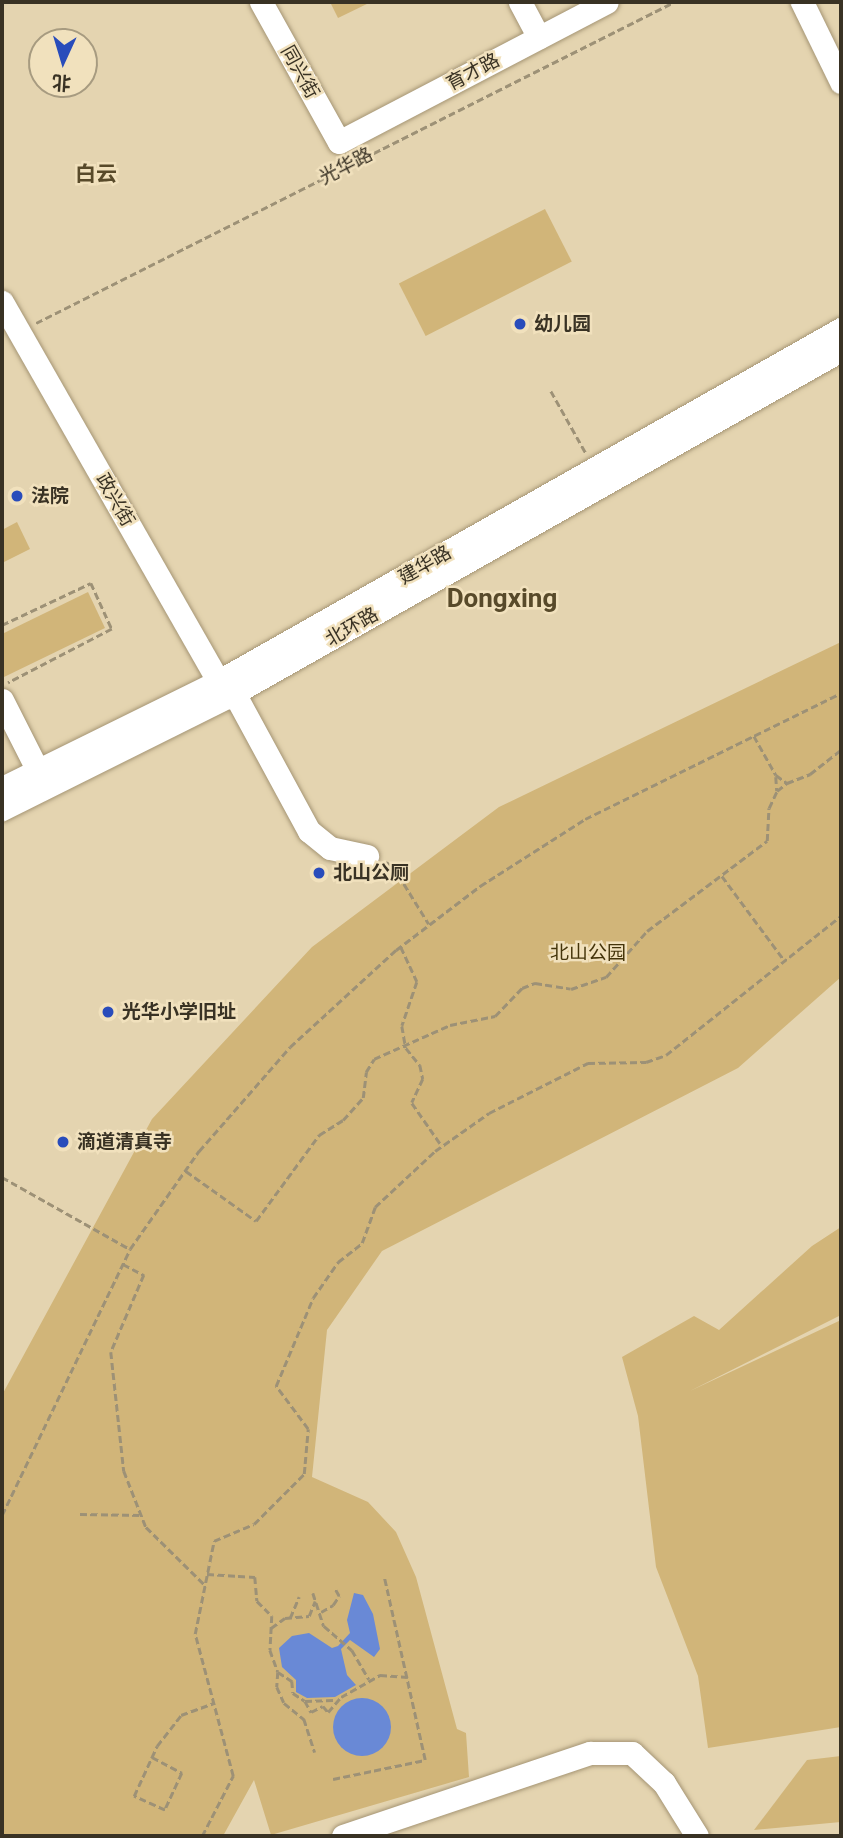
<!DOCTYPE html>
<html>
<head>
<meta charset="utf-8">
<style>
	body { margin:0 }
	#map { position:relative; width:843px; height:1838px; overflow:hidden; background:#e4d4b0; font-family:Roboto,"Noto Sans SC",sans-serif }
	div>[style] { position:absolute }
	.green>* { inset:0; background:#d1b579; transform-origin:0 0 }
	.water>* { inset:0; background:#6989d6 }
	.round { border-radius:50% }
	.path>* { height:2.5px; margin-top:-1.25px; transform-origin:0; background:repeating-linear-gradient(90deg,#9d9176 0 7px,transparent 0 10.5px) }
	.roads { filter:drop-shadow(0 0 2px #a59574) drop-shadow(0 0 2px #a59574) }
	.minor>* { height:23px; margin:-11.5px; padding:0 11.5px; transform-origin:11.5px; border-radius:11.5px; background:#fff }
	.dots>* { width:19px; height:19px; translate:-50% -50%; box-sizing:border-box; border:4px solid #f1e1bd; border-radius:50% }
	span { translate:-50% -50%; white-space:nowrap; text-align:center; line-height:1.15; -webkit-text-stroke:5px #f1e1bd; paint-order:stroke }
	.street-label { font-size:19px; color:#393224 }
	.poi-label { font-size:19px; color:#393224; font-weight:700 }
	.left { translate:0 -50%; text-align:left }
	.park-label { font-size:19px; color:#44340a }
	.neighbourhood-label { font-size:21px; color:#584a2a; font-weight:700 }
	.district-label { font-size:26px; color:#584a2a; font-weight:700 }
	.frame { position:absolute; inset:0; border:4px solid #393224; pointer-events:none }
	.north { position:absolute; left:28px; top:28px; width:70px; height:70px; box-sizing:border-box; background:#f1e1bd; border:2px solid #a79b80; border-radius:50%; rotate:184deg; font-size:19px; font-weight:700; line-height:28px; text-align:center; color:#393224 }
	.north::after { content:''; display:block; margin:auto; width:24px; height:32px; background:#294cbb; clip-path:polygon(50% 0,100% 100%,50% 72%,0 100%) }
</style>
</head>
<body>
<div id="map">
	<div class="green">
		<i style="clip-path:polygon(330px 2px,371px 2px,338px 18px)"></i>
		<i style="left:545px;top:209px;width:59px;height:164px;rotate:63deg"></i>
		<i style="clip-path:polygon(17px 522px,30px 549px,2px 563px,2px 530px)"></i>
		<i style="clip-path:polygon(88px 592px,105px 628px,4px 677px,2px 634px)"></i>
		<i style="clip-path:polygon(841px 642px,841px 977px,738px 1068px,382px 1251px,327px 1330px,312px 1477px,368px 1502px,396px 1532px,416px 1577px,457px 1729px,466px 1733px,469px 1777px,271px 1835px,254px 1780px,223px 1836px,2px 1836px,2px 1395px,152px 1119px,312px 947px,499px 807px)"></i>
		<i style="clip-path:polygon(841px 1227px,841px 1315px,690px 1391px,841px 1320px,841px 1727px,708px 1748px,698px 1676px,656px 1567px,638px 1416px,622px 1357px,694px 1316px,719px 1330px,812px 1246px)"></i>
		<i style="clip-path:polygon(841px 1756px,841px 1822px,754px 1830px,807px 1760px)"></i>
	</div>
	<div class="water">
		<i style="clip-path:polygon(354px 1593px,363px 1595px,373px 1614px,380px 1649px,374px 1657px,350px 1640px,341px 1649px,347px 1675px,356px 1685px,335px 1697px,307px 1698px,296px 1692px,296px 1680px,282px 1667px,279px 1648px,292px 1636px,309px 1633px,332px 1648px,338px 1646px,350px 1633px,347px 1620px)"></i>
		<i class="round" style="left:333px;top:1698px;width:58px;height:58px"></i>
	</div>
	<div class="path">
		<i style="left:36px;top:323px;width:714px;rotate:-26.71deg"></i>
		<i style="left:551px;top:391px;width:71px;rotate:60.6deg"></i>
		<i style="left:2px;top:625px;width:98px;rotate:-25.3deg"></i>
		<i style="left:91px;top:583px;width:51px;rotate:65.5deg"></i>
		<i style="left:112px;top:629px;width:117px;rotate:152.6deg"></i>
		<i style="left:754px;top:736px;width:45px;rotate:60.6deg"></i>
		<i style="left:776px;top:775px;width:14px;rotate:36deg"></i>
		<i style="left:787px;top:783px;width:25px;rotate:-21deg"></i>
		<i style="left:810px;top:774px;width:39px;rotate:-38deg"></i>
		<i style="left:776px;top:777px;width:14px;rotate:86deg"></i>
		<i style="left:386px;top:862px;width:8px;rotate:30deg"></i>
		<i style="left:393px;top:866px;width:68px;rotate:58.2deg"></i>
		<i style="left:722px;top:876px;width:106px;rotate:53.5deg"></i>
		<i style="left:401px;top:947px;width:38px;rotate:65deg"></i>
		<i style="left:417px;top:982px;width:46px;rotate:108.8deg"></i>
		<i style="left:402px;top:1026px;width:22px;rotate:80deg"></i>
		<i style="left:406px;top:1048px;width:22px;rotate:51deg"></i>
		<i style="left:420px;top:1065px;width:14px;rotate:78deg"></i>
		<i style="left:423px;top:1079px;width:26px;rotate:115deg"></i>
		<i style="left:412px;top:1103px;width:52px;rotate:55.1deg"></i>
		<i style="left:186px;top:1171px;width:86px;rotate:35.5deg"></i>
		<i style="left:256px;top:1221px;width:107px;rotate:-53.8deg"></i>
		<i style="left:319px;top:1135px;width:28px;rotate:-32deg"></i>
		<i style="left:343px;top:1120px;width:30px;rotate:-48deg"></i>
		<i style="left:363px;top:1098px;width:26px;rotate:-83deg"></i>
		<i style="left:366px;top:1072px;width:15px;rotate:-58deg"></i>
		<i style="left:374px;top:1059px;width:83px;rotate:-24.1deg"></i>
		<i style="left:450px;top:1025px;width:46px;rotate:-11.3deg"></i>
		<i style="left:495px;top:1016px;width:39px;rotate:-46deg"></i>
		<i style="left:522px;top:988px;width:14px;rotate:-21deg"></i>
		<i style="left:535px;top:983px;width:36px;rotate:9deg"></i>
		<i style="left:571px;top:989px;width:37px;rotate:-19deg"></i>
		<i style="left:606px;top:977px;width:62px;rotate:-48.3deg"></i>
		<i style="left:647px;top:931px;width:150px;rotate:-36.9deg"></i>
		<i style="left:767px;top:841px;width:33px;rotate:-87deg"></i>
		<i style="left:769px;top:808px;width:19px;rotate:-65deg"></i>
		<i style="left:777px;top:791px;width:13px;rotate:-39deg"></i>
		<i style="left:2px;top:1177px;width:147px;rotate:29.4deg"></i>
		<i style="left:123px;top:1264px;width:24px;rotate:28deg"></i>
		<i style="left:144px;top:1275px;width:84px;rotate:113.2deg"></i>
		<i style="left:111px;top:1352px;width:120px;rotate:83.8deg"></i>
		<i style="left:124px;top:1471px;width:60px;rotate:68.6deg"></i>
		<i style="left:146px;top:1527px;width:83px;rotate:44.5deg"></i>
		<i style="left:80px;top:1514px;width:61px;rotate:0.9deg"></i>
		<i style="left:2px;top:1515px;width:295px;rotate:-64.3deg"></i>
		<i style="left:130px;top:1249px;width:120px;rotate:-54.9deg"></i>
		<i style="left:199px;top:1151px;width:138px;rotate:-48.8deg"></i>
		<i style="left:290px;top:1047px;width:144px;rotate:-42.5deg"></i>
		<i style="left:396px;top:950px;width:106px;rotate:-37.3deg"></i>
		<i style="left:480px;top:886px;width:125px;rotate:-32.5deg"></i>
		<i style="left:585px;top:819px;width:285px;rotate:-26.2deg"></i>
		<i style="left:207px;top:1574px;width:48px;rotate:3.6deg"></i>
		<i style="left:255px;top:1577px;width:24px;rotate:85deg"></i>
		<i style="left:257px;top:1601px;width:21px;rotate:45deg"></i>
		<i style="left:272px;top:1616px;width:34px;rotate:93deg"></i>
		<i style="left:270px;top:1650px;width:23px;rotate:70deg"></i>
		<i style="left:278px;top:1672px;width:15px;rotate:94deg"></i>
		<i style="left:277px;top:1687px;width:17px;rotate:66deg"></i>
		<i style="left:284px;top:1703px;width:26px;rotate:39deg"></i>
		<i style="left:304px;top:1719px;width:35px;rotate:72deg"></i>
		<i style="left:313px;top:1593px;width:35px;rotate:72deg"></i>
		<i style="left:324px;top:1626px;width:37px;rotate:41deg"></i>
		<i style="left:352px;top:1650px;width:34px;rotate:60deg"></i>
		<i style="left:321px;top:1612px;width:14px;rotate:-30deg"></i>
		<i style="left:333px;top:1605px;width:11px;rotate:-56deg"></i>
		<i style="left:339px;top:1596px;width:8px;rotate:-120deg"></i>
		<i style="left:290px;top:1618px;width:23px;rotate:-67deg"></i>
		<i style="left:271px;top:1628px;width:17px;rotate:-36deg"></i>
		<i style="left:285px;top:1618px;width:24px;rotate:-5deg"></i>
		<i style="left:309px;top:1616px;width:16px;rotate:-68deg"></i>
		<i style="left:278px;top:1672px;width:17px;rotate:33deg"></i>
		<i style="left:292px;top:1681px;width:12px;rotate:85deg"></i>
		<i style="left:293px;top:1693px;width:14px;rotate:34deg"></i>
		<i style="left:305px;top:1701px;width:28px;rotate:-2deg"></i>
		<i style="left:305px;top:1701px;width:13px;rotate:61deg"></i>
		<i style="left:311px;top:1712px;width:13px;rotate:-27deg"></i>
		<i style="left:323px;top:1706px;width:8px;rotate:50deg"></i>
		<i style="left:328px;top:1712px;width:20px;rotate:-49deg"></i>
		<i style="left:341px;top:1697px;width:45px;rotate:-29.4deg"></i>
		<i style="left:380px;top:1675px;width:28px;rotate:4deg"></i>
		<i style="left:152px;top:1757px;width:34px;rotate:28deg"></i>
		<i style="left:182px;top:1773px;width:41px;rotate:114.7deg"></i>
		<i style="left:165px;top:1810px;width:34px;rotate:-156deg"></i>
		<i style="left:134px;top:1796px;width:55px;rotate:-65.3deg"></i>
		<i style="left:157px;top:1746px;width:39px;rotate:-52deg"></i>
		<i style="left:181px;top:1715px;width:35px;rotate:-20deg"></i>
		<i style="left:333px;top:1779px;width:94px;rotate:-11.7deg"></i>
		<i style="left:425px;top:1760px;width:188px;rotate:-102.6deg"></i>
		<i style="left:202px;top:1836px;width:68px;rotate:-62.7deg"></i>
		<i style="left:233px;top:1776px;width:147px;rotate:-105deg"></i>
		<i style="left:195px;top:1634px;width:95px;rotate:-78.5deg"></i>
		<i style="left:214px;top:1541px;width:43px;rotate:-23deg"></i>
		<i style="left:254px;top:1524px;width:71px;rotate:-45deg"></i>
		<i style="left:304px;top:1474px;width:45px;rotate:-84.9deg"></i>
		<i style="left:308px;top:1429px;width:54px;rotate:-126.7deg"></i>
		<i style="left:276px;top:1386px;width:95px;rotate:-67.2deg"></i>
		<i style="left:313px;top:1298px;width:44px;rotate:-55.2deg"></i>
		<i style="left:338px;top:1262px;width:31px;rotate:-38deg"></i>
		<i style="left:362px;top:1243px;width:38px;rotate:-70deg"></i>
		<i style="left:375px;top:1207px;width:82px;rotate:-43deg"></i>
		<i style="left:435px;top:1151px;width:66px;rotate:-35.1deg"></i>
		<i style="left:489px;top:1113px;width:111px;rotate:-26.8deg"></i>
		<i style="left:588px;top:1063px;width:58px;rotate:-1deg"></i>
		<i style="left:646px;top:1062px;width:21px;rotate:-19deg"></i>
		<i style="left:666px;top:1055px;width:223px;rotate:-38.5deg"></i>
	</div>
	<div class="roads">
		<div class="minor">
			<i style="left:261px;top:2px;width:160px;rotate:60.9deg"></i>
			<i style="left:339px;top:142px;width:302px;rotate:-27.6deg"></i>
			<i style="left:520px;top:2px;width:40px;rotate:62deg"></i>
			<i style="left:802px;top:2px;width:89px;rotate:64deg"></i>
			<i style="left:2px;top:302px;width:451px;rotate:60.3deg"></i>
			<i style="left:234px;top:693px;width:157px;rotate:61.5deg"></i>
			<i style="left:309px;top:831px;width:27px;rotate:39deg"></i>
			<i style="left:330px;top:848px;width:38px;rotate:12deg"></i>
			<i style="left:2px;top:700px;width:80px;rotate:63.1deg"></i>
			<i style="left:2px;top:788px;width:242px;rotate:-26.2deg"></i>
			<i style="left:219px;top:681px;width:715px;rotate:-29.51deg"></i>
			<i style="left:2px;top:809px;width:251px;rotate:-26.5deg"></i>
			<i style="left:227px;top:697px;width:705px;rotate:-29.47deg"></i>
			<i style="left:343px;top:1836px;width:261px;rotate:-18.6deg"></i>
			<i style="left:590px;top:1753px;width:42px"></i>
			<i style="left:632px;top:1753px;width:44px;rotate:43.2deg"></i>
			<i style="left:664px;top:1783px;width:62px;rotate:58.1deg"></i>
		</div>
	</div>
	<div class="dots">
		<i style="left:520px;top:324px;background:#294cbb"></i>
		<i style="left:17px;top:496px;background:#294cbb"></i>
		<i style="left:319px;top:873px;background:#294cbb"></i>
		<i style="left:108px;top:1012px;background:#294cbb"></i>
		<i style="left:63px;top:1142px;background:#294cbb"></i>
	</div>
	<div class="street-label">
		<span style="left:300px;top:72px;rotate:61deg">同兴街</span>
		<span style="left:473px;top:72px;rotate:-28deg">育才路</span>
		<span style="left:346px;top:166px;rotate:-27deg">光华路</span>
		<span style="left:115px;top:500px;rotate:60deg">政兴街</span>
		<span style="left:425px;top:565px;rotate:-30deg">建华路</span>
		<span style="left:352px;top:627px;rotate:-30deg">北环路</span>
	</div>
	<div class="poi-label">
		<span class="left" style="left:534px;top:324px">幼儿园</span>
		<span class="left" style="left:31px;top:496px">法院</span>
		<span class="left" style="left:333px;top:873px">北山公厕</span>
		<span class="left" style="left:122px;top:1012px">光华小学旧址</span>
		<span class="left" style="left:77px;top:1142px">滴道清真寺</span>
	</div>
	<div class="park-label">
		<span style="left:588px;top:953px">北山公园</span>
	</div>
	<div class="neighbourhood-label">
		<span style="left:96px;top:174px">白云</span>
	</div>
	<div class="district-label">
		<span style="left:502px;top:599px">Dongxing</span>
	</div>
	<div class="frame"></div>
	<div class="north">北</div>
</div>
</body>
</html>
